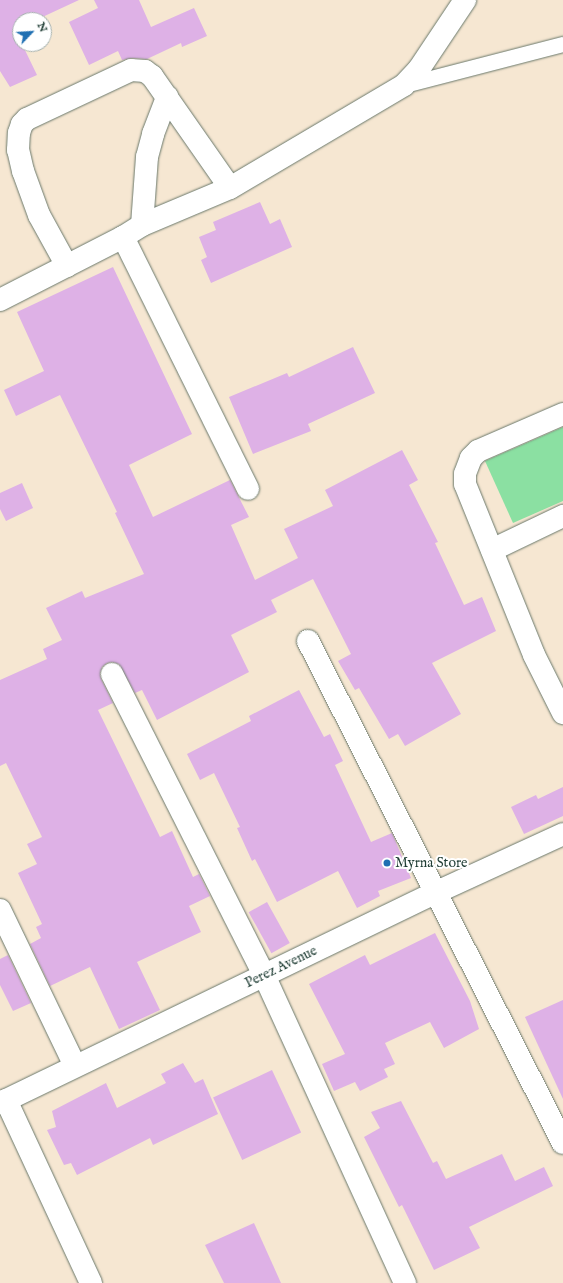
<!DOCTYPE html>
<html>
<head>
<meta charset="utf-8">
<style>
	body { margin:0 }
	#map { position:relative; width:563px; height:1283px; overflow:hidden; background:#f6e7d2; font-family:"IM FELL English",serif }
	div>[style] { position:absolute }
	.green>* { inset:0; background:#8be0a2 }
	.building>* { inset:0; background:#deb1e6; transform-origin:0 0 }
	.roads { filter:drop-shadow(0 0 1px #6a786b) drop-shadow(0 0 1px #6a786b) }
	.lane>* { height:15px; margin:-7.5px; padding:0 7.5px; transform-origin:7.5px; border-radius:7.5px; background:#fff }
	.street>* { height:22px; margin:-11px; padding:0 11px; transform-origin:11px; border-radius:11px; background:#fff }
	.dots>* { width:11px; height:11px; translate:-50% -50%; box-sizing:border-box; border:2px solid #fff; border-radius:50% }
	span { translate:-50% -50%; white-space:nowrap; text-align:center; line-height:1.15; -webkit-text-stroke:4px #fff; paint-order:stroke }
	.poi-label { font-size:14px; color:#1f3d34 }
	.left { translate:0 -50%; text-align:left }
	.street-label { font-size:14px; color:#1f3d34 }
	.north { position:absolute; left:12px; top:12px; width:40px; height:40px; box-sizing:border-box; background:#fff; border:1px solid #a5b1ae; border-radius:50%; rotate:65deg; font-size:11px; font-weight:700; line-height:16px; text-align:center; color:#1f3d34 }
	.north::after { content:''; display:block; margin:auto; width:14px; height:18px; background:#1f6fb2; clip-path:polygon(50% 0,100% 100%,50% 72%,0 100%) }
</style>
</head>
<body>
<div id="map">
	<div class="green">
		<i style="clip-path:polygon(563px 427px,563px 501px,513px 523px,485px 461px)"></i>
	</div>
	<div class="building">
		<i style="clip-path:polygon(0 0,79px 0,36px 20px,20px 20px,20px 28px,15px 30px,20px 39px,20px 44px,22px 44px,37px 75px,10px 87px,0 71px)"></i>
		<i style="clip-path:polygon(94px 0,139px 0,151px 27px,194px 8px,207px 36px,182px 47px,181px 43px,147px 59px,132px 58px,122px 60px,118px 51px,89px 65px,69px 22px,98px 8px)"></i>
		<i style="clip-path:polygon(260px 202px,270px 224px,280px 219px,292px 247px,211px 283px,201px 260px,207px 257px,199px 237px,216px 230px,213px 222px)"></i>
		<i style="clip-path:polygon(113px 267px,192px 434px,129px 465px,153px 517px,230px 480px,249px 517px,231px 525px,255px 580px,298px 558px,284px 529px,333px 506px,325px 490px,402px 450px,418px 480px,409px 485px,438px 542px,435px 543px,464px 605px,482px 597px,496px 631px,432px 663px,461px 714px,405px 746px,398px 734px,389px 739px,359px 688px,355px 690px,338px 661px,351px 654px,313px 579px,271px 600px,277px 612px,231px 635px,249px 672px,157px 720px,142px 690px,135px 693px,119px 664px,112px 662px,107px 663px,102px 667px,100px 673px,101px 679px,113px 703px,98px 710px,160px 837px,172px 831px,193px 877px,199px 874px,210px 896px,189px 906px,201px 932px,137px 962px,160px 1010px,119px 1029px,90px 967px,50px 986px,30px 944px,41px 938px,36px 927px,42px 924px,18px 873px,37px 864px,27px 844px,42px 837px,6px 763px,0 766px,0 680px,47px 659px,43px 649px,62px 640px,46px 608px,82px 591px,85px 598px,144px 574px,115px 513px,117px 512px,60px 395px,16px 416px,4px 390px,44px 371px,17px 312px)"></i>
		<i style="clip-path:polygon(353px 347px,375px 393px,308px 424px,311px 431px,253px 454px,229px 397px,287px 373px,289px 377px)"></i>
		<i style="clip-path:polygon(22px 483px,33px 508px,6px 521px,0 509px,0 493px)"></i>
		<i style="clip-path:polygon(299px 690px,324px 737px,330px 734px,343px 761px,335px 765px,371px 842px,392px 833px,411px 878px,378px 891px,380px 896px,357px 908px,338px 871px,277px 902px,255px 859px,252px 861px,237px 828px,240px 827px,214px 773px,200px 780px,187px 754px,251px 721px,249px 716px)"></i>
		<i style="clip-path:polygon(563px 787px,563px 816px,524px 834px,511px 807px,536px 795px,538px 799px)"></i>
		<i style="left:267px;top:902px;width:47px;height:21px;rotate:61deg"></i>
		<i style="clip-path:polygon(435px 933px,470px 1001px,479px 1029px,444px 1048px,430px 1022px,385px 1043px,395px 1064px,384px 1069px,388px 1077px,360px 1091px,355px 1082px,334px 1091px,322px 1064px,345px 1054px,309px 984px,365px 955px,370px 965px)"></i>
		<i style="clip-path:polygon(8px 955px,31px 1003px,13px 1011px,0 985px,0 959px)"></i>
		<i style="clip-path:polygon(563px 1000px,563px 1099px,525px 1017px)"></i>
		<i style="clip-path:polygon(183px 1063px,195px 1083px,203px 1079px,218px 1114px,153px 1145px,150px 1138px,77px 1175px,71px 1163px,64px 1165px,47px 1130px,56px 1127px,52px 1111px,106px 1083px,117px 1108px,166px 1083px,161px 1074px)"></i>
		<i style="left:272px;top:1070px;width:69px;height:65px;rotate:65deg"></i>
		<i style="clip-path:polygon(401px 1101px,433px 1163px,437px 1161px,446px 1179px,502px 1154px,515px 1181px,544px 1167px,553px 1186px,469px 1227px,480px 1248px,434px 1270px,402px 1205px,399px 1207px,364px 1137px,380px 1128px,371px 1112px)"></i>
		<i style="clip-path:polygon(254px 1223px,281px 1283px,224px 1283px,205px 1245px)"></i>
	</div>
	<div class="roads">
		<div class="lane">
			<i style="left:404px;top:85px;width:164px;rotate:-14.5deg"></i>
		</div>
		<div class="street">
			<i style="left:142px;top:225px;width:68px;rotate:-85.8deg"></i>
			<i style="left:147px;top:157px;width:24px;rotate:-75deg"></i>
			<i style="left:153px;top:134px;width:40px;rotate:-69deg"></i>
			<i style="left:123px;top:237px;width:281px;rotate:63.6deg"></i>
			<i style="left:67px;top:266px;width:58px;rotate:-118.8deg"></i>
			<i style="left:39px;top:215px;width:47px;rotate:-110deg"></i>
			<i style="left:23px;top:171px;width:22px;rotate:-103deg"></i>
			<i style="left:18px;top:150px;width:17px;rotate:-87deg"></i>
			<i style="left:19px;top:133px;width:9px;rotate:-72deg"></i>
			<i style="left:22px;top:124px;width:7px;rotate:-45deg"></i>
			<i style="left:27px;top:119px;width:115px;rotate:-25.2deg"></i>
			<i style="left:131px;top:70px;width:14px;rotate:4deg"></i>
			<i style="left:145px;top:71px;width:9px;rotate:36deg"></i>
			<i style="left:152px;top:76px;width:136px;rotate:55.1deg"></i>
			<i style="left:0;top:300px;width:138px;rotate:-27.1deg"></i>
			<i style="left:123px;top:237px;width:22px;rotate:-32deg"></i>
			<i style="left:142px;top:225px;width:95px;rotate:-22.8deg"></i>
			<i style="left:230px;top:188px;width:202px;rotate:-30.6deg"></i>
			<i style="left:404px;top:85px;width:22px;rotate:-47deg"></i>
			<i style="left:419px;top:69px;width:83px;rotate:-56.3deg"></i>
			<i style="left:563px;top:414px;width:93px;rotate:156.5deg"></i>
			<i style="left:478px;top:451px;width:10px;rotate:135deg"></i>
			<i style="left:471px;top:458px;width:17px;rotate:111deg"></i>
			<i style="left:465px;top:474px;width:10px;rotate:90deg"></i>
			<i style="left:465px;top:484px;width:184px;rotate:68deg"></i>
			<i style="left:534px;top:655px;width:65px;rotate:63.4deg"></i>
			<i style="left:492px;top:550px;width:79px;rotate:-25.6deg"></i>
			<i style="left:308px;top:641px;width:563px;rotate:63.07deg"></i>
			<i style="left:112px;top:674px;width:337px;rotate:63.2deg"></i>
			<i style="left:264px;top:975px;width:339px;rotate:65.4deg"></i>
			<i style="left:0;top:910px;width:173px;rotate:64.3deg"></i>
			<i style="left:6px;top:1100px;width:202px;rotate:65.1deg"></i>
			<i style="left:0;top:1103px;width:483px;rotate:-25.8deg"></i>
			<i style="left:435px;top:893px;width:141px;rotate:-24.7deg"></i>
		</div>
	</div>
	<div class="dots">
		<i style="left:387px;top:863px;background:#1f6fb2"></i>
	</div>
	<div class="poi-label">
		<span class="left" style="left:395px;top:863px">Myrna Store</span>
	</div>
	<div class="street-label">
		<span style="left:281px;top:967px;rotate:-26deg">Perez Avenue</span>
	</div>
	<div class="north">N</div>
</div>
</body>
</html>
